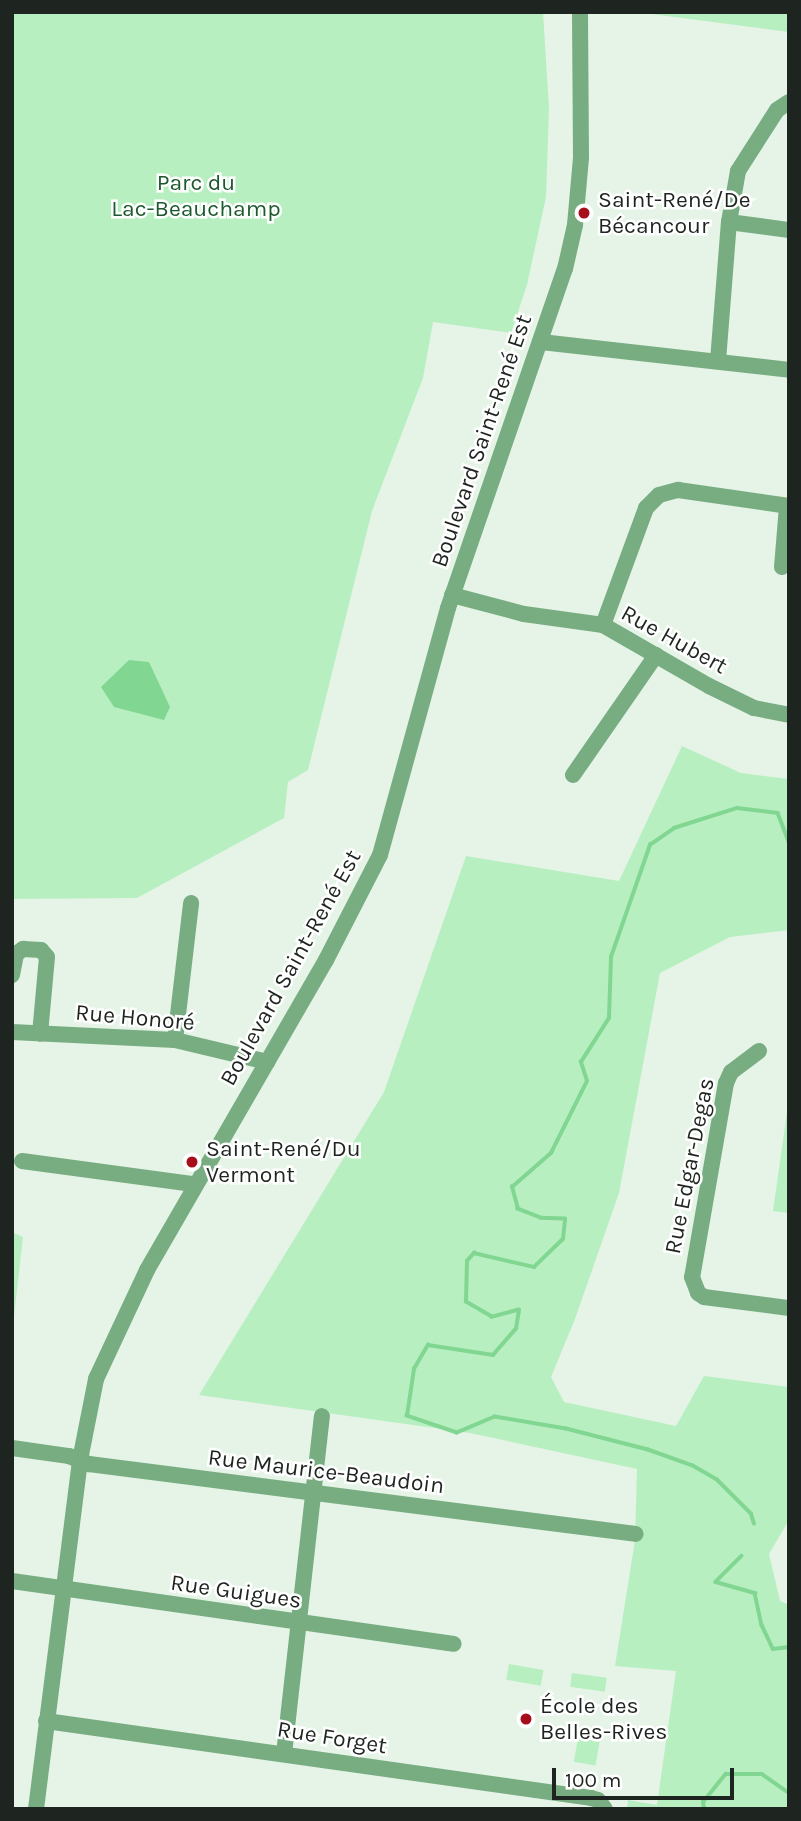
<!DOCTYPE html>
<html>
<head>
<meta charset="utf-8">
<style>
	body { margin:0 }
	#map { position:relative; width:801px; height:1821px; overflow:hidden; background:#e5f4e7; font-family:Karla,sans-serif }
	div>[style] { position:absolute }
	.green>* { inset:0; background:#b8efc1; transform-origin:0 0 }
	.water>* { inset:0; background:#81d692 }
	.stream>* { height:3.5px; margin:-1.75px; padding:0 1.75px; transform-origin:1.75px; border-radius:1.75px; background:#81d692 }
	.minor>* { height:16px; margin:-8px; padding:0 8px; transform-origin:8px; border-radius:8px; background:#78ad82 }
	.dots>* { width:19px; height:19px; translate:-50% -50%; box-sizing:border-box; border:4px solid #fff; border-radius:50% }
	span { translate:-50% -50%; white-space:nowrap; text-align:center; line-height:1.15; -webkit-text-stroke:5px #fff; paint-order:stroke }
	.park-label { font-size:23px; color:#1d592e }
	.poi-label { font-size:23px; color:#1e241f }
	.left { translate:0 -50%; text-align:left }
	.street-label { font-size:23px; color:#1e241f }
	.frame { position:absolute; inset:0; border:14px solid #1e241f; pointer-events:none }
	.scale { position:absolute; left:552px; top:1768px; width:182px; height:32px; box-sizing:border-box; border:4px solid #1e241f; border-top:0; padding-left:9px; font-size:21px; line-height:24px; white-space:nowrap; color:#1e241f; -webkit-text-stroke:5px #fff; paint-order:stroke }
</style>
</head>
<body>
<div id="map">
	<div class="green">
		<i style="clip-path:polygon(12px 12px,543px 12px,549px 108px,546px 197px,527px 285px,511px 333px,433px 322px,423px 378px,372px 511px,308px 770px,288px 782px,284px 818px,137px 898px,12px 899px)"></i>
		<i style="clip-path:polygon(636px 12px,789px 12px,789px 32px,751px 27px)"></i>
		<i style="clip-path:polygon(682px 746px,741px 773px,789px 779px,789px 930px,730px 937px,660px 973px,619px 1193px,575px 1319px,551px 1377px,564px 1402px,676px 1426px,704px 1376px,789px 1387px,789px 1520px,769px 1554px,780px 1601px,789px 1605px,789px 1809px,627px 1809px,628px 1800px,657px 1805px,676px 1671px,615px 1666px,635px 1540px,637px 1469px,470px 1433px,199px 1395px,384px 1092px,466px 856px,619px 881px)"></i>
		<i style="clip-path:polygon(789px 1098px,789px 1213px,773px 1211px)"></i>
		<i style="clip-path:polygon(12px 1232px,23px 1237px,12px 1334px)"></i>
		<i style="left:509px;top:1664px;width:35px;height:16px;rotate:10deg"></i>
		<i style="left:572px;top:1673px;width:35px;height:14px;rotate:8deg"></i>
		<i style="left:578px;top:1738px;width:22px;height:24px;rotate:10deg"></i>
	</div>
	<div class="water">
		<i style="clip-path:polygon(129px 660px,149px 662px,170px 707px,164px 720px,114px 707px,101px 687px)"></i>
	</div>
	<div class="stream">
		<i style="left:754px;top:1524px;width:10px;rotate:-107deg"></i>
		<i style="left:751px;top:1514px;width:48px;rotate:-135deg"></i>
		<i style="left:717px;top:1480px;width:28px;rotate:-150deg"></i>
		<i style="left:693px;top:1466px;width:48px;rotate:-160.4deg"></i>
		<i style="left:648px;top:1450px;width:85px;rotate:-165.6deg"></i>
		<i style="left:566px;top:1429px;width:72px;rotate:-170.4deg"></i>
		<i style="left:495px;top:1417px;width:41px;rotate:157.2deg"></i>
		<i style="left:457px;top:1433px;width:53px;rotate:-161.2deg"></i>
		<i style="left:407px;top:1416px;width:48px;rotate:-81.5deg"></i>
		<i style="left:414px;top:1369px;width:28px;rotate:-60deg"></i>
		<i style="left:428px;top:1345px;width:66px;rotate:8.7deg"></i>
		<i style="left:493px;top:1355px;width:35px;rotate:-49deg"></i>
		<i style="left:516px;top:1329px;width:19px;rotate:-81deg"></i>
		<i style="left:519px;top:1310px;width:28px;rotate:165deg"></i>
		<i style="left:492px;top:1317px;width:30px;rotate:-150deg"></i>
		<i style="left:466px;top:1302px;width:41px;rotate:-88.6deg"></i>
		<i style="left:467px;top:1261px;width:11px;rotate:-49deg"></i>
		<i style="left:474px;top:1253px;width:62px;rotate:13.1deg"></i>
		<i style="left:534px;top:1267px;width:40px;rotate:-44deg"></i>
		<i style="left:563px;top:1239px;width:20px;rotate:-84deg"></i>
		<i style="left:565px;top:1219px;width:24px;rotate:-178deg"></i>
		<i style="left:541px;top:1218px;width:25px;rotate:-159deg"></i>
		<i style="left:518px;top:1209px;width:23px;rotate:-105deg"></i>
		<i style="left:512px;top:1187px;width:52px;rotate:-41.1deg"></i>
		<i style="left:551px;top:1153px;width:80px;rotate:-63.4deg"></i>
		<i style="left:587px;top:1081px;width:20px;rotate:-108deg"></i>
		<i style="left:581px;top:1062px;width:52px;rotate:-57.5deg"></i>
		<i style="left:609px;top:1018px;width:61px;rotate:-88.1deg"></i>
		<i style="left:611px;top:957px;width:119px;rotate:-70.8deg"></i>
		<i style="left:650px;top:845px;width:29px;rotate:-35deg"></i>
		<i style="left:674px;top:828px;width:66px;rotate:-17.6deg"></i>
		<i style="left:737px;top:808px;width:41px;rotate:7deg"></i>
		<i style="left:778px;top:813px;width:31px;rotate:69deg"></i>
		<i style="left:742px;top:1556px;width:37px;rotate:135deg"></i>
		<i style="left:716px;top:1582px;width:41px;rotate:15.8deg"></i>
		<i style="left:755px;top:1593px;width:33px;rotate:78deg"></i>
		<i style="left:762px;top:1625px;width:26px;rotate:65deg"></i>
		<i style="left:773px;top:1649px;width:16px;rotate:-7deg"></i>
		<i style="left:704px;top:1809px;width:7px;rotate:-98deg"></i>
		<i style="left:703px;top:1802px;width:36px;rotate:-51deg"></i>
		<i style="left:726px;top:1774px;width:36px"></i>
		<i style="left:762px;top:1774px;width:33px;rotate:35deg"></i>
	</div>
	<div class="minor">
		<i style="left:729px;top:222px;width:61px;rotate:7.6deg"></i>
		<i style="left:541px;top:342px;width:250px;rotate:6.4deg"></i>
		<i style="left:718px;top:361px;width:139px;rotate:-85.5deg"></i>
		<i style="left:729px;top:222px;width:52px;rotate:-80deg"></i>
		<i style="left:738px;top:171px;width:72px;rotate:-57.4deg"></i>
		<i style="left:777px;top:110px;width:14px;rotate:-34deg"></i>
		<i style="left:782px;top:567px;width:61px;rotate:-85.3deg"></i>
		<i style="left:452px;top:595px;width:74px;rotate:14.8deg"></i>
		<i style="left:524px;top:614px;width:80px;rotate:7.9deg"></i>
		<i style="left:603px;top:625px;width:122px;rotate:29.9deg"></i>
		<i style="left:709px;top:686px;width:50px;rotate:26.1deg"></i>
		<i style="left:754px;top:708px;width:36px;rotate:11deg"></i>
		<i style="left:603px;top:625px;width:125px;rotate:-69.8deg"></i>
		<i style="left:646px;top:508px;width:18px;rotate:-45deg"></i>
		<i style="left:659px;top:495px;width:20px;rotate:-15deg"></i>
		<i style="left:678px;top:490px;width:112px;rotate:8.2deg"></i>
		<i style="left:573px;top:775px;width:146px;rotate:-55.3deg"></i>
		<i style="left:12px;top:975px;width:21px;rotate:-79deg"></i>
		<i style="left:16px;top:954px;width:9px;rotate:-36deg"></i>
		<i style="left:23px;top:949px;width:18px;rotate:3deg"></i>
		<i style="left:41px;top:950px;width:9px;rotate:49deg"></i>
		<i style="left:47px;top:957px;width:77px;rotate:95.2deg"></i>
		<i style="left:12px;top:1032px;width:163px;rotate:2.8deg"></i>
		<i style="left:175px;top:1040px;width:95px;rotate:13.4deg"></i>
		<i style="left:175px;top:1040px;width:138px;rotate:-83.3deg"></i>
		<i style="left:759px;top:1051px;width:35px;rotate:143deg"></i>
		<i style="left:731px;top:1072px;width:12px;rotate:114deg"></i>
		<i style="left:726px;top:1083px;width:197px;rotate:99.9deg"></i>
		<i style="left:692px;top:1277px;width:17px;rotate:69deg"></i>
		<i style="left:698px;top:1293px;width:7px;rotate:34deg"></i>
		<i style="left:704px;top:1297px;width:86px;rotate:7.4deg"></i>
		<i style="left:22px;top:1161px;width:173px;rotate:7.7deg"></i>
		<i style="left:12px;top:1448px;width:58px;rotate:8deg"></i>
		<i style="left:69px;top:1456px;width:22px;rotate:22deg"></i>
		<i style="left:89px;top:1464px;width:551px;rotate:7.29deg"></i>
		<i style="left:12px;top:1581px;width:446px;rotate:8.1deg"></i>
		<i style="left:46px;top:1721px;width:550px;rotate:8.04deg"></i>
		<i style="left:591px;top:1798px;width:7px;rotate:16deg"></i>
		<i style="left:598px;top:1800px;width:11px;rotate:52deg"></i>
		<i style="left:284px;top:1754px;width:340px;rotate:-83.6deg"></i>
		<i style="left:36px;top:1809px;width:352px;rotate:-82.8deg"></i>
		<i style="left:80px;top:1460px;width:83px;rotate:-78.8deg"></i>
		<i style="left:96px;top:1379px;width:120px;rotate:-64.9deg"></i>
		<i style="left:147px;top:1270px;width:358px;rotate:-60deg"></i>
		<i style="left:326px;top:960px;width:118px;rotate:-62.8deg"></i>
		<i style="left:380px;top:855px;width:256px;rotate:-74.6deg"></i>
		<i style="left:448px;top:608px;width:359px;rotate:-71deg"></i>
		<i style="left:565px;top:269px;width:45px;rotate:-77.2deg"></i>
		<i style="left:575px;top:225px;width:67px;rotate:-84.9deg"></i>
		<i style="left:581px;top:158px;width:146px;rotate:-90.4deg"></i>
	</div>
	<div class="dots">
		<i style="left:584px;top:213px;background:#a60e19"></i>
		<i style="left:192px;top:1162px;background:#a60e19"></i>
		<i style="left:526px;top:1719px;background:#a60e19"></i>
	</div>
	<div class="park-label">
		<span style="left:196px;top:196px">Parc du<br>Lac-Beauchamp</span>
	</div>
	<div class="poi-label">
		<span class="left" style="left:598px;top:213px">Saint-René/De<br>Bécancour</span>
		<span class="left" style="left:206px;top:1162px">Saint-René/Du<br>Vermont</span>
		<span class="left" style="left:540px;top:1719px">École des<br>Belles-Rives</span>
	</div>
	<div class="street-label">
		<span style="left:482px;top:441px;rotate:-71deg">Boulevard Saint-René Est</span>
		<span style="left:674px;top:640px;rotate:29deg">Rue Hubert</span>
		<span style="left:291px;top:968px;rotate:-61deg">Boulevard Saint-René Est</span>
		<span style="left:135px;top:1018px;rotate:5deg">Rue Honoré</span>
		<span style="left:690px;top:1166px;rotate:-79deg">Rue Edgar-Degas</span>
		<span style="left:326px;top:1472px;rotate:7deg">Rue Maurice-Beaudoin</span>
		<span style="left:236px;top:1592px;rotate:8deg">Rue Guigues</span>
		<span style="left:332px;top:1738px;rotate:9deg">Rue Forget</span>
	</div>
	<div class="frame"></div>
	<div class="scale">100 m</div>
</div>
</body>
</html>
